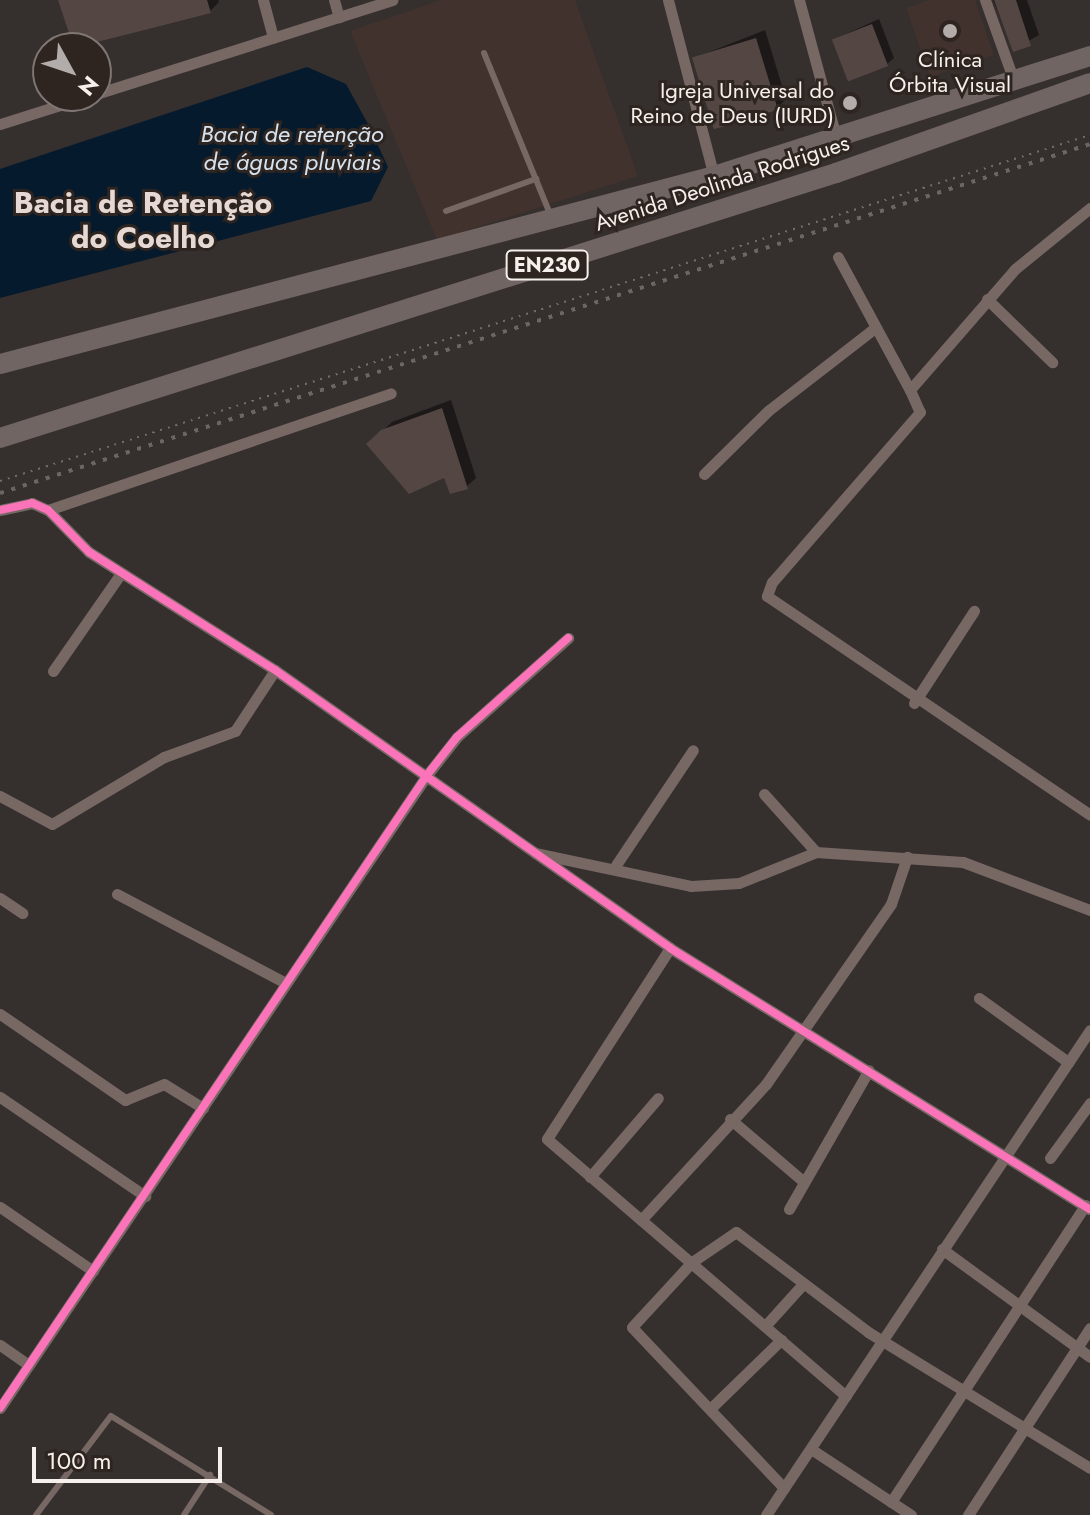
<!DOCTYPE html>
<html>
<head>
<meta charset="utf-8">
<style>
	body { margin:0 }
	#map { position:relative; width:1090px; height:1515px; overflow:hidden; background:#352f2e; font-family:Jost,sans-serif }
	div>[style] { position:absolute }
	.built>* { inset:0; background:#41322d }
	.water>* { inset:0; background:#061a2d }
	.shadow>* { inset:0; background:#0007 }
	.building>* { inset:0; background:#544743; transform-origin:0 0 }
	.path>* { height:2px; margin-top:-1px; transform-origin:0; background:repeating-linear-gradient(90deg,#766b6a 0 2px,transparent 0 8px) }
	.lane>* { height:6px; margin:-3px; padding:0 3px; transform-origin:3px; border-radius:3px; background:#776864 }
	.street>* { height:11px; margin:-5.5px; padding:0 5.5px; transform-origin:5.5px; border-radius:5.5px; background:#776864 }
	.highway>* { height:20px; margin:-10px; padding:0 10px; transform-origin:10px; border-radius:10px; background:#716563 }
	.rail>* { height:4px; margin-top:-2px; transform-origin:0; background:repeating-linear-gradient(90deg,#6c6562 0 4px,transparent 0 12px) }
	.cycleway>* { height:8px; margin:-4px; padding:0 4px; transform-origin:4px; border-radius:4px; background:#fb73b8 }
	.dots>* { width:22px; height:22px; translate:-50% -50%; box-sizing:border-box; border:4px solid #2e2521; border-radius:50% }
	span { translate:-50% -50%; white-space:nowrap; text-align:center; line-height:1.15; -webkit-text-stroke:6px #2e2521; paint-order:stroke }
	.shield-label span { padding:2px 6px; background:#2e2521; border:2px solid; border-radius:6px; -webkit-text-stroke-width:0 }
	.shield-label { font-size:20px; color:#f6f0ed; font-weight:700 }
	.poi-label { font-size:22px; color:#f6f0ed }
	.right { translate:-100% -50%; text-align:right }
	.street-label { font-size:22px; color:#f6f0ed }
	.water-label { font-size:24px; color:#d6e3f1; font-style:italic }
	.district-label { font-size:30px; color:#e6d9d4; font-weight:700 }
	.north { position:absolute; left:32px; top:32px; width:80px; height:80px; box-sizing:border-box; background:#2e2521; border:2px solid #7e7673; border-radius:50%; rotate:130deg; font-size:22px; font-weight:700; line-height:32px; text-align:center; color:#f6f0ed }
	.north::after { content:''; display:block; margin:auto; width:28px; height:36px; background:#b2acaa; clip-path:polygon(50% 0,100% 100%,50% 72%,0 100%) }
	.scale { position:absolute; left:32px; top:1447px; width:190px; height:36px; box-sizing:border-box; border:4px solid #f6f0ed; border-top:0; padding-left:10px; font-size:24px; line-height:28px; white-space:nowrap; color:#f6f0ed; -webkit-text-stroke:6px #2e2521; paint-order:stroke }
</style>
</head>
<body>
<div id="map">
	<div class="built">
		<i style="clip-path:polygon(441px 0,575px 0,638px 176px,437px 240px,350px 31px)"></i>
		<i style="clip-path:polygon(929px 0,975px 0,994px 55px,930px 77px,906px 8px)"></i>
	</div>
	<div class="water">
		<i style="clip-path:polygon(307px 67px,346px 84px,368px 124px,388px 167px,371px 201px,0 298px,0 169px)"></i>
	</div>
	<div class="shadow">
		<i style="clip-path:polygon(60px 0,218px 0,219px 2px,210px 11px,76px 48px)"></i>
		<i style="clip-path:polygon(993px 0,1027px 0,1039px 35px,1014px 49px)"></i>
		<i style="clip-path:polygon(879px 19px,894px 58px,887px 64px,835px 39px)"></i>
		<i style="clip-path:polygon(765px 30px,786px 99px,777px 108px,694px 58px)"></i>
		<i style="clip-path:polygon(451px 400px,476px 478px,466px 487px,369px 444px,392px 422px)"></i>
	</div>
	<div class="building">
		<i style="clip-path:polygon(58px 0,207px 0,211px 13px,74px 48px)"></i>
		<i style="clip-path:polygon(994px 0,1016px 0,1031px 46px,1013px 52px)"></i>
		<i style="left:872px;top:24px;width:45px;height:43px;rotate:69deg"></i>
		<i style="left:756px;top:38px;width:75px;height:67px;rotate:73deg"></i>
		<i style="clip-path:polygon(442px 408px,468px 489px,450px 494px,444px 478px,409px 494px,366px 444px,381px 430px)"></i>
	</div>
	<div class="path">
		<i style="left:0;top:481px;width:1144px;rotate:-17.61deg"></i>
	</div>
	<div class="lane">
		<i style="left:484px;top:53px;width:174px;rotate:67.7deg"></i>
		<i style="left:446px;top:211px;width:96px;rotate:-19.6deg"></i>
		<i style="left:36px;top:1515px;width:124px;rotate:-52.9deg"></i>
		<i style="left:111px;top:1416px;width:188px;rotate:31.7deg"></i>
		<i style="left:184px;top:1515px;width:48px;rotate:-57deg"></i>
	</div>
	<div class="street">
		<i style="left:263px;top:0;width:39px;rotate:75deg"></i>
		<i style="left:334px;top:0;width:18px;rotate:74deg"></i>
		<i style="left:668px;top:0;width:182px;rotate:75.4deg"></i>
		<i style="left:799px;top:0;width:146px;rotate:74.9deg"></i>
		<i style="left:985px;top:0;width:86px;rotate:70.3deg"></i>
		<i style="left:96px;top:94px;width:311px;rotate:-17.6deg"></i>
		<i style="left:0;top:124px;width:93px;rotate:-17.5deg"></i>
		<i style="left:1090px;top:208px;width:97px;rotate:140.9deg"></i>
		<i style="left:1015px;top:269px;width:160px;rotate:131deg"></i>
		<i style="left:910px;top:390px;width:24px;rotate:66deg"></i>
		<i style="left:920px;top:412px;width:225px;rotate:131deg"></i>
		<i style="left:772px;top:582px;width:15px;rotate:110deg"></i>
		<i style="left:767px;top:596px;width:390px;rotate:34.1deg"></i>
		<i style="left:838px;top:257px;width:151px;rotate:61.6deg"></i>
		<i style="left:987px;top:299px;width:91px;rotate:44.1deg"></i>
		<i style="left:704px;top:474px;width:91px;rotate:-44.6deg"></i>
		<i style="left:769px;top:410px;width:130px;rotate:-37.8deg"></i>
		<i style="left:0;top:510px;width:33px;rotate:-12deg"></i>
		<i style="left:32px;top:503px;width:17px;rotate:24deg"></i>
		<i style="left:48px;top:510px;width:59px;rotate:45.7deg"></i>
		<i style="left:89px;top:552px;width:220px;rotate:32.4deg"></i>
		<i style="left:275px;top:670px;width:483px;rotate:35.1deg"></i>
		<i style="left:670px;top:948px;width:494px;rotate:31.9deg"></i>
		<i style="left:48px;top:510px;width:362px;rotate:-18.8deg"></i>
		<i style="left:53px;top:671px;width:119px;rotate:-55.2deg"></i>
		<i style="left:914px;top:703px;width:110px;rotate:-56.9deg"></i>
		<i style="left:764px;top:794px;width:78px;rotate:48.1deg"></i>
		<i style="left:0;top:796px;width:59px;rotate:28.3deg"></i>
		<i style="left:52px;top:824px;width:131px;rotate:-30.9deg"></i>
		<i style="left:164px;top:757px;width:76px;rotate:-20.1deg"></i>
		<i style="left:235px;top:731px;width:73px;rotate:-56.7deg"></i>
		<i style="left:535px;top:853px;width:159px;rotate:11.9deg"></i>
		<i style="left:691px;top:886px;width:48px;rotate:-3.6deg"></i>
		<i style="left:739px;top:883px;width:83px;rotate:-21.9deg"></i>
		<i style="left:816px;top:852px;width:147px;rotate:3.9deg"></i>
		<i style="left:963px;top:862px;width:136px;rotate:20.7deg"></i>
		<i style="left:616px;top:865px;width:138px;rotate:-56.2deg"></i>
		<i style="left:117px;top:894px;width:191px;rotate:27.8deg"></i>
		<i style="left:0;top:898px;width:27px;rotate:34deg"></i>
		<i style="left:670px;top:948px;width:227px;rotate:122.8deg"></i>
		<i style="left:547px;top:1139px;width:394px;rotate:40.7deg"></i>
		<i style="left:979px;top:998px;width:110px;rotate:35.7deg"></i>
		<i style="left:0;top:1014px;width:152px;rotate:34.5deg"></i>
		<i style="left:125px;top:1100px;width:42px;rotate:-22.3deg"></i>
		<i style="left:164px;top:1084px;width:46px;rotate:31.6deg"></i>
		<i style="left:0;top:1097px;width:176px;rotate:34.3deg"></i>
		<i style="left:730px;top:1119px;width:97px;rotate:40.4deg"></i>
		<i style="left:1050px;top:1158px;width:68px;rotate:-54deg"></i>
		<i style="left:590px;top:1177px;width:104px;rotate:-49.3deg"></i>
		<i style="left:0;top:1207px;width:113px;rotate:34.5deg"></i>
		<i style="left:789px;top:1209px;width:160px;rotate:-60.1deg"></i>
		<i style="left:641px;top:1220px;width:185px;rotate:-47.4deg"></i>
		<i style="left:766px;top:1084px;width:219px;rotate:-55.2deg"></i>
		<i style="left:891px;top:904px;width:50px;rotate:-71.2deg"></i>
		<i style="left:942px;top:1249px;width:183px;rotate:36.1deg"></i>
		<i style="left:765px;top:1326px;width:57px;rotate:-47.9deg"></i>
		<i style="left:0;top:1345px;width:35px;rotate:35deg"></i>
		<i style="left:0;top:1408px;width:764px;rotate:-56deg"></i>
		<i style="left:427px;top:775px;width:48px;rotate:-51.7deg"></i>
		<i style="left:457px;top:737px;width:149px;rotate:-41.7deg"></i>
		<i style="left:711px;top:1408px;width:98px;rotate:-44.2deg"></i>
		<i style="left:811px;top:1449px;width:120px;rotate:33.4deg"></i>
		<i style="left:784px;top:1488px;width:221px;rotate:-133.4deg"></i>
		<i style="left:632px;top:1327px;width:88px;rotate:-47.3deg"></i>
		<i style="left:692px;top:1262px;width:53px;rotate:-34.3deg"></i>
		<i style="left:736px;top:1232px;width:166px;rotate:37.1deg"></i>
		<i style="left:868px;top:1332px;width:260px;rotate:31.5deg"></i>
		<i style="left:891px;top:1502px;width:355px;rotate:-56.8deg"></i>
		<i style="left:766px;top:1515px;width:583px;rotate:-56.26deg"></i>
		<i style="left:968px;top:1515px;width:223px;rotate:-56.9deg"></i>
	</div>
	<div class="highway">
		<i style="left:0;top:364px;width:738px;rotate:-14.75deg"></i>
		<i style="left:714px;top:176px;width:395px;rotate:-17.7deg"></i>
		<i style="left:0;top:438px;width:877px;rotate:-17.59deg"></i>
		<i style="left:836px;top:173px;width:269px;rotate:-19.5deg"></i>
	</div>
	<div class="rail">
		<i style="left:0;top:493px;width:1145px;rotate:-17.75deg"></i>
	</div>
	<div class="cycleway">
		<i style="left:0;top:510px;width:33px;rotate:-12deg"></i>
		<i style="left:32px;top:503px;width:17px;rotate:24deg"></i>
		<i style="left:48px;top:510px;width:59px;rotate:45.7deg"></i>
		<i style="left:89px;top:552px;width:220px;rotate:32.4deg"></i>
		<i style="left:275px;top:670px;width:483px;rotate:35.1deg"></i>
		<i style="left:670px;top:948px;width:494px;rotate:31.9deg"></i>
		<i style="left:0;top:1408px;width:764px;rotate:-56deg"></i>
		<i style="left:427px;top:775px;width:48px;rotate:-51.7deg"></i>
		<i style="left:457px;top:737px;width:149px;rotate:-41.7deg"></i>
	</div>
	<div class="dots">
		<i style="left:950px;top:31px;background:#b2acaa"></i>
		<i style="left:850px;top:103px;background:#b2acaa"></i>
	</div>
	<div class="shield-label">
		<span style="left:547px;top:265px">EN230</span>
	</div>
	<div class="poi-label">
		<span style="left:950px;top:72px">Clínica<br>Órbita Visual</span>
		<span class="right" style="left:834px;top:103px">Igreja Universal do<br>Reino de Deus (IURD)</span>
	</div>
	<div class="street-label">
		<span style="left:722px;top:183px;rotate:-18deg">Avenida Deolinda Rodrigues</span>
	</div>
	<div class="water-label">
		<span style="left:292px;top:148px">Bacia de retenção<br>de águas pluviais</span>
	</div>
	<div class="district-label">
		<span style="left:143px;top:220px">Bacia de Retenção<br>do Coelho</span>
	</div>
	<div class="north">N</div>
	<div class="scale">100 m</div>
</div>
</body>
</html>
